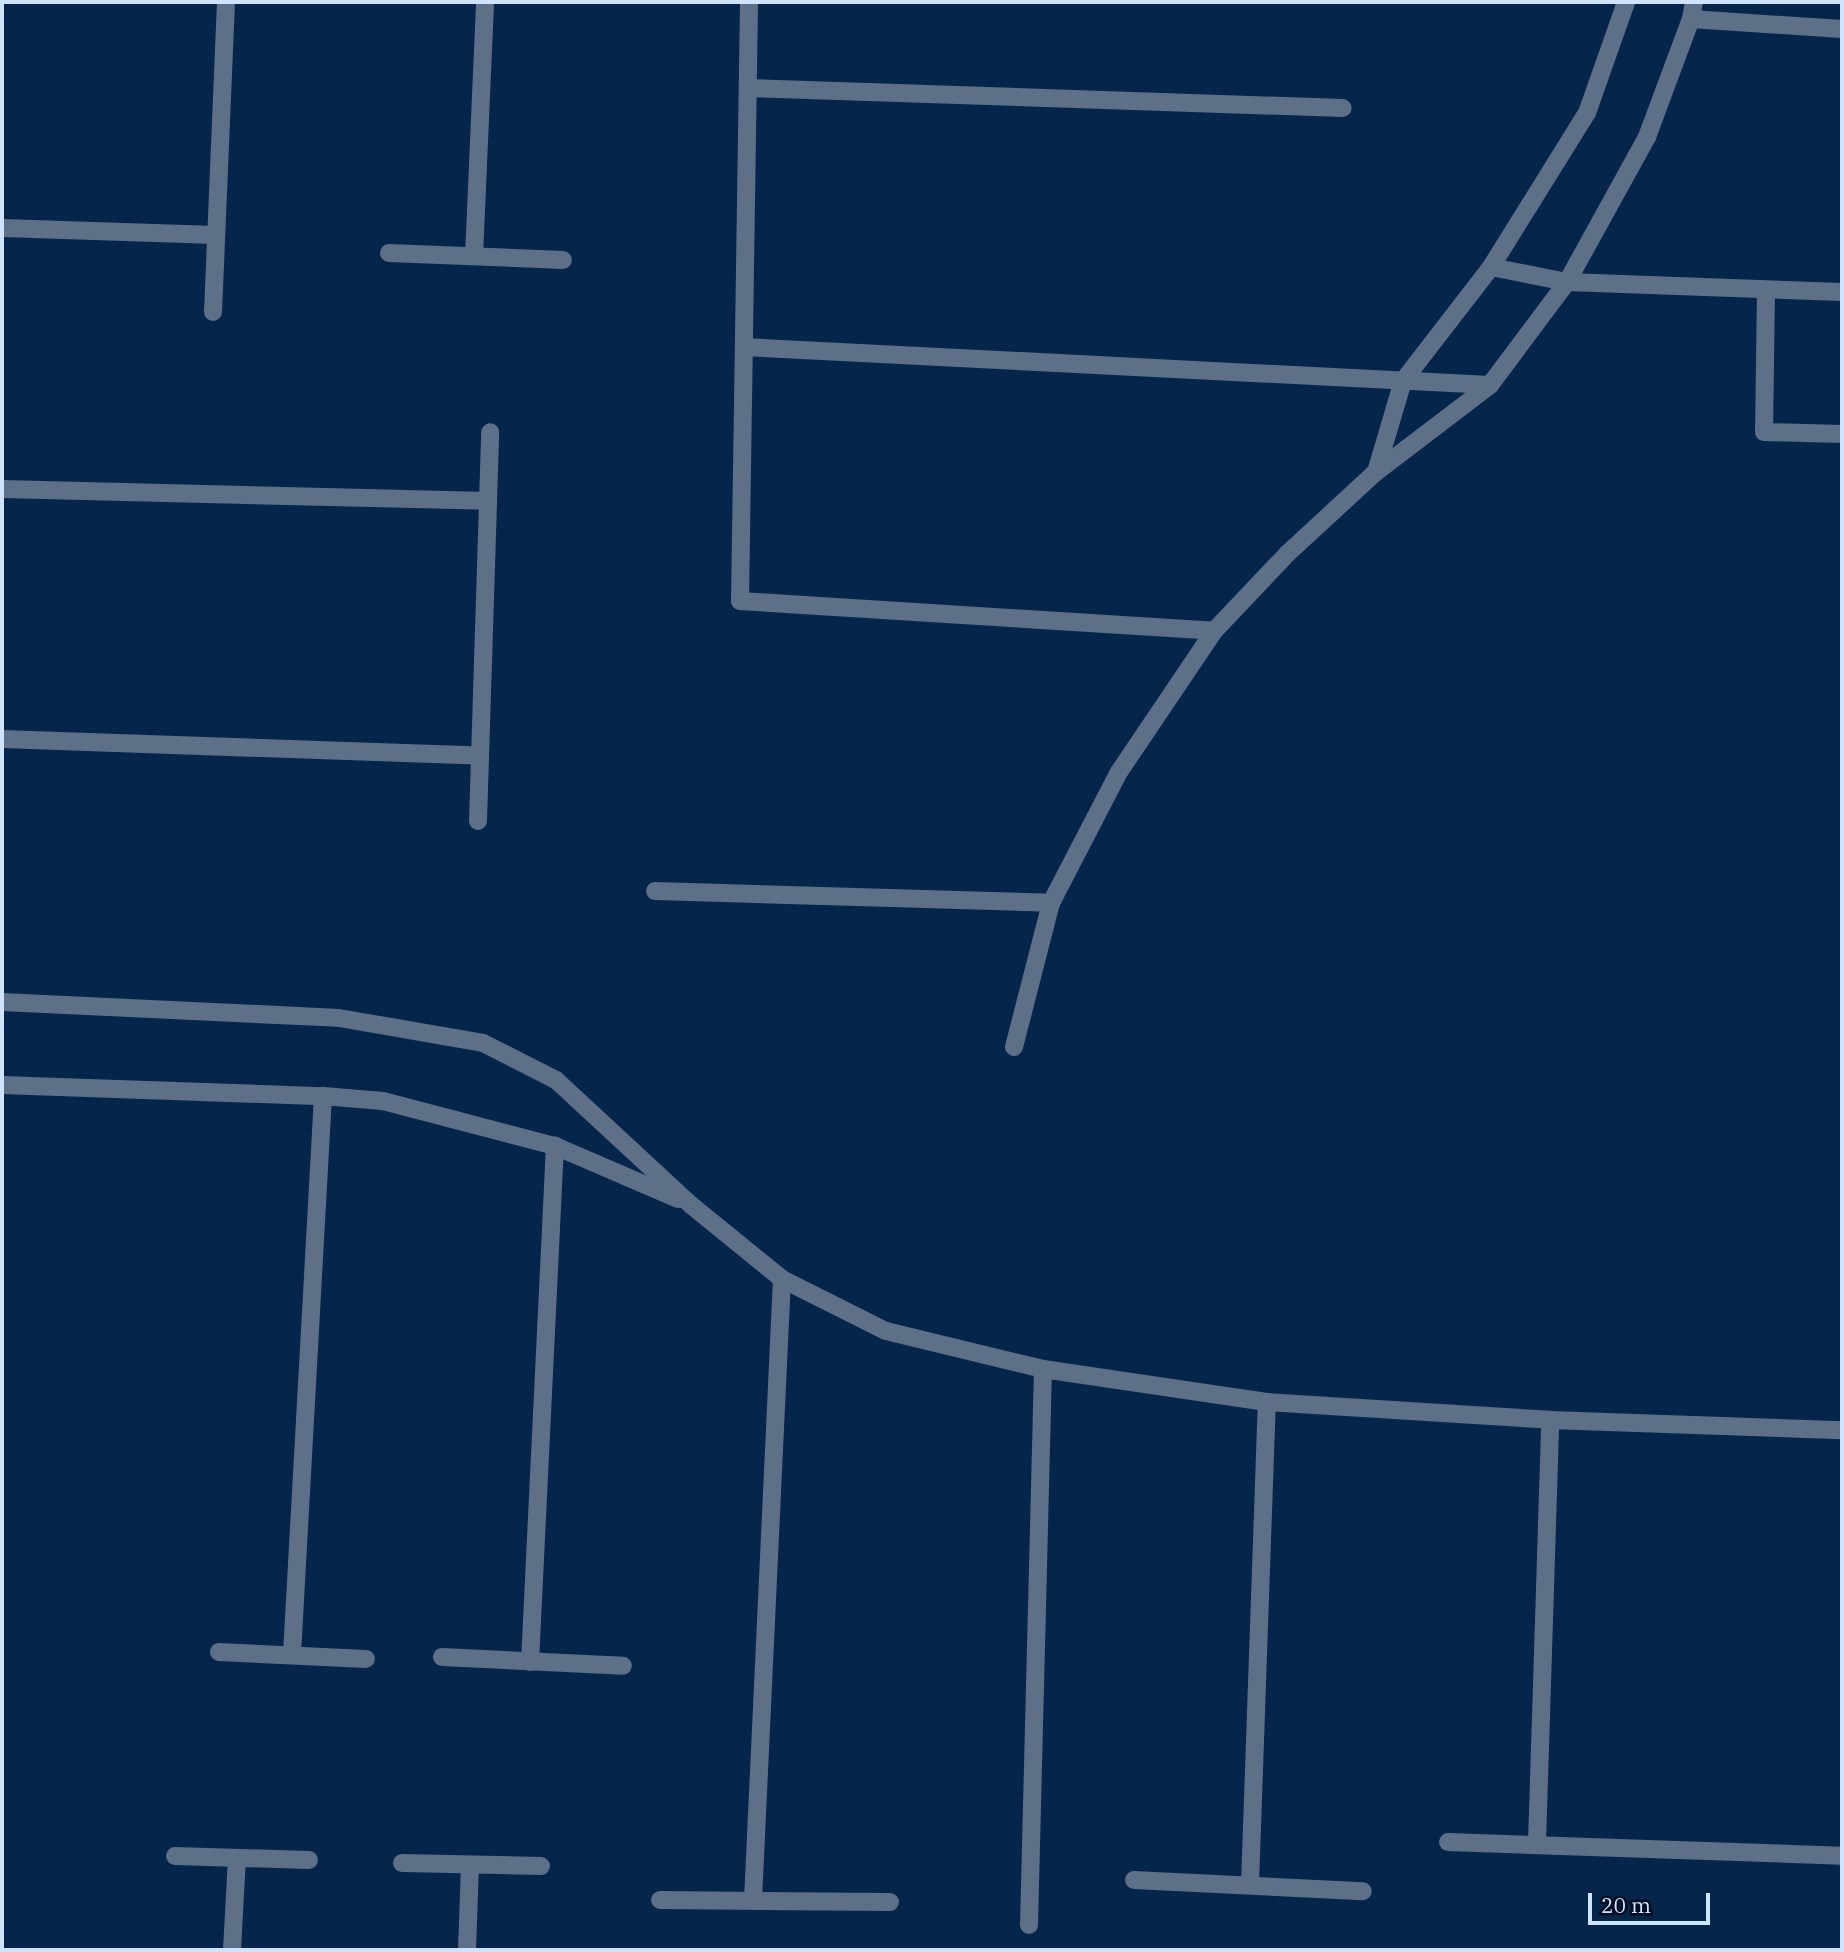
<!DOCTYPE html>
<html>
<head>
<meta charset="utf-8">
<style>
	body { margin:0 }
	#map { position:relative; width:1844px; height:1952px; overflow:hidden; background:#05254b; font-family:"IBM Plex Serif",serif }
	div>[style] { position:absolute }
	.minor>* { height:18px; margin:-9px; padding:0 9px; transform-origin:9px; border-radius:9px; background:#5d7088 }
	span { translate:-50% -50%; white-space:nowrap; text-align:center; line-height:1.15; -webkit-text-stroke:7px #010e23; paint-order:stroke }
	.frame { position:absolute; inset:0; border:4px solid #d0e3fc; pointer-events:none }
	.scale { position:absolute; left:1588px; top:1893px; width:122px; height:32px; box-sizing:border-box; border:4px solid #d0e3fc; border-top:0; padding-left:9px; font-size:21px; line-height:24px; white-space:nowrap; color:#d0e3fc; -webkit-text-stroke:5px #010e23; paint-order:stroke }
</style>
</head>
<body>
<div id="map">
	<div class="minor">
		<i style="left:749px;top:2px;width:599px;rotate:90.86deg"></i>
		<i style="left:740px;top:601px;width:475px;rotate:3.6deg"></i>
		<i style="left:1691px;top:19px;width:151px;rotate:3.8deg"></i>
		<i style="left:748px;top:88px;width:595px;rotate:1.93deg"></i>
		<i style="left:2px;top:228px;width:214px;rotate:1.9deg"></i>
		<i style="left:389px;top:253px;width:174px;rotate:2.3deg"></i>
		<i style="left:474px;top:256px;width:254px;rotate:-87.5deg"></i>
		<i style="left:1491px;top:267px;width:77px;rotate:11.2deg"></i>
		<i style="left:1567px;top:282px;width:275px;rotate:2.1deg"></i>
		<i style="left:1766px;top:290px;width:142px;rotate:90.8deg"></i>
		<i style="left:1764px;top:432px;width:78px;rotate:1.5deg"></i>
		<i style="left:213px;top:312px;width:310px;rotate:-87.6deg"></i>
		<i style="left:744px;top:347px;width:747px;rotate:2.92deg"></i>
		<i style="left:1376px;top:472px;width:95px;rotate:-73.5deg"></i>
		<i style="left:1403px;top:381px;width:144px;rotate:-52.3deg"></i>
		<i style="left:1491px;top:267px;width:181px;rotate:-58.1deg"></i>
		<i style="left:1587px;top:113px;width:118px;rotate:-70.6deg"></i>
		<i style="left:2px;top:489px;width:486px;rotate:1.4deg"></i>
		<i style="left:2px;top:739px;width:476px;rotate:2deg"></i>
		<i style="left:478px;top:821px;width:389px;rotate:-88.2deg"></i>
		<i style="left:655px;top:891px;width:396px;rotate:1.7deg"></i>
		<i style="left:2px;top:1002px;width:337px;rotate:2.7deg"></i>
		<i style="left:339px;top:1018px;width:146px;rotate:9.8deg"></i>
		<i style="left:483px;top:1043px;width:82px;rotate:26.9deg"></i>
		<i style="left:556px;top:1080px;width:184px;rotate:42.8deg"></i>
		<i style="left:691px;top:1205px;width:117px;rotate:39.1deg"></i>
		<i style="left:782px;top:1279px;width:116px;rotate:26.6deg"></i>
		<i style="left:886px;top:1331px;width:162px;rotate:13.6deg"></i>
		<i style="left:1043px;top:1369px;width:226px;rotate:8.4deg"></i>
		<i style="left:1267px;top:1402px;width:284px;rotate:3.6deg"></i>
		<i style="left:1550px;top:1420px;width:292px;rotate:2deg"></i>
		<i style="left:1014px;top:1047px;width:149px;rotate:-75.6deg"></i>
		<i style="left:1051px;top:903px;width:148px;rotate:-62.6deg"></i>
		<i style="left:1119px;top:772px;width:170px;rotate:-56deg"></i>
		<i style="left:1214px;top:631px;width:106px;rotate:-46.5deg"></i>
		<i style="left:1287px;top:554px;width:121px;rotate:-42.7deg"></i>
		<i style="left:1376px;top:472px;width:143px;rotate:-37.3deg"></i>
		<i style="left:1490px;top:385px;width:129px;rotate:-53.2deg"></i>
		<i style="left:1567px;top:282px;width:166px;rotate:-61.1deg"></i>
		<i style="left:1647px;top:137px;width:126px;rotate:-69.6deg"></i>
		<i style="left:1691px;top:19px;width:17px;rotate:-80deg"></i>
		<i style="left:2px;top:1085px;width:321px;rotate:2deg"></i>
		<i style="left:323px;top:1096px;width:60px;rotate:4.8deg"></i>
		<i style="left:383px;top:1101px;width:178px;rotate:14.7deg"></i>
		<i style="left:555px;top:1146px;width:134px;rotate:23.3deg"></i>
		<i style="left:219px;top:1652px;width:147px;rotate:2.7deg"></i>
		<i style="left:292px;top:1654px;width:559px;rotate:-86.82deg"></i>
		<i style="left:442px;top:1657px;width:181px;rotate:2.8deg"></i>
		<i style="left:530px;top:1662px;width:517px;rotate:-87.23deg"></i>
		<i style="left:1448px;top:1842px;width:394px;rotate:2deg"></i>
		<i style="left:1537px;top:1843px;width:423px;rotate:-88.2deg"></i>
		<i style="left:175px;top:1856px;width:134px;rotate:1.7deg"></i>
		<i style="left:402px;top:1863px;width:139px;rotate:1.2deg"></i>
		<i style="left:1134px;top:1880px;width:229px;rotate:2.8deg"></i>
		<i style="left:1250px;top:1884px;width:482px;rotate:-88deg"></i>
		<i style="left:660px;top:1900px;width:230px;rotate:0.5deg"></i>
		<i style="left:753px;top:1900px;width:622px;rotate:-87.33deg"></i>
		<i style="left:1029px;top:1925px;width:556px;rotate:-88.56deg"></i>
		<i style="left:232px;top:1950px;width:92px;rotate:-86.9deg"></i>
		<i style="left:467px;top:1950px;width:85px;rotate:-88deg"></i>
	</div>
	<div class="frame"></div>
	<div class="scale">20 m</div>
</div>
</body>
</html>
